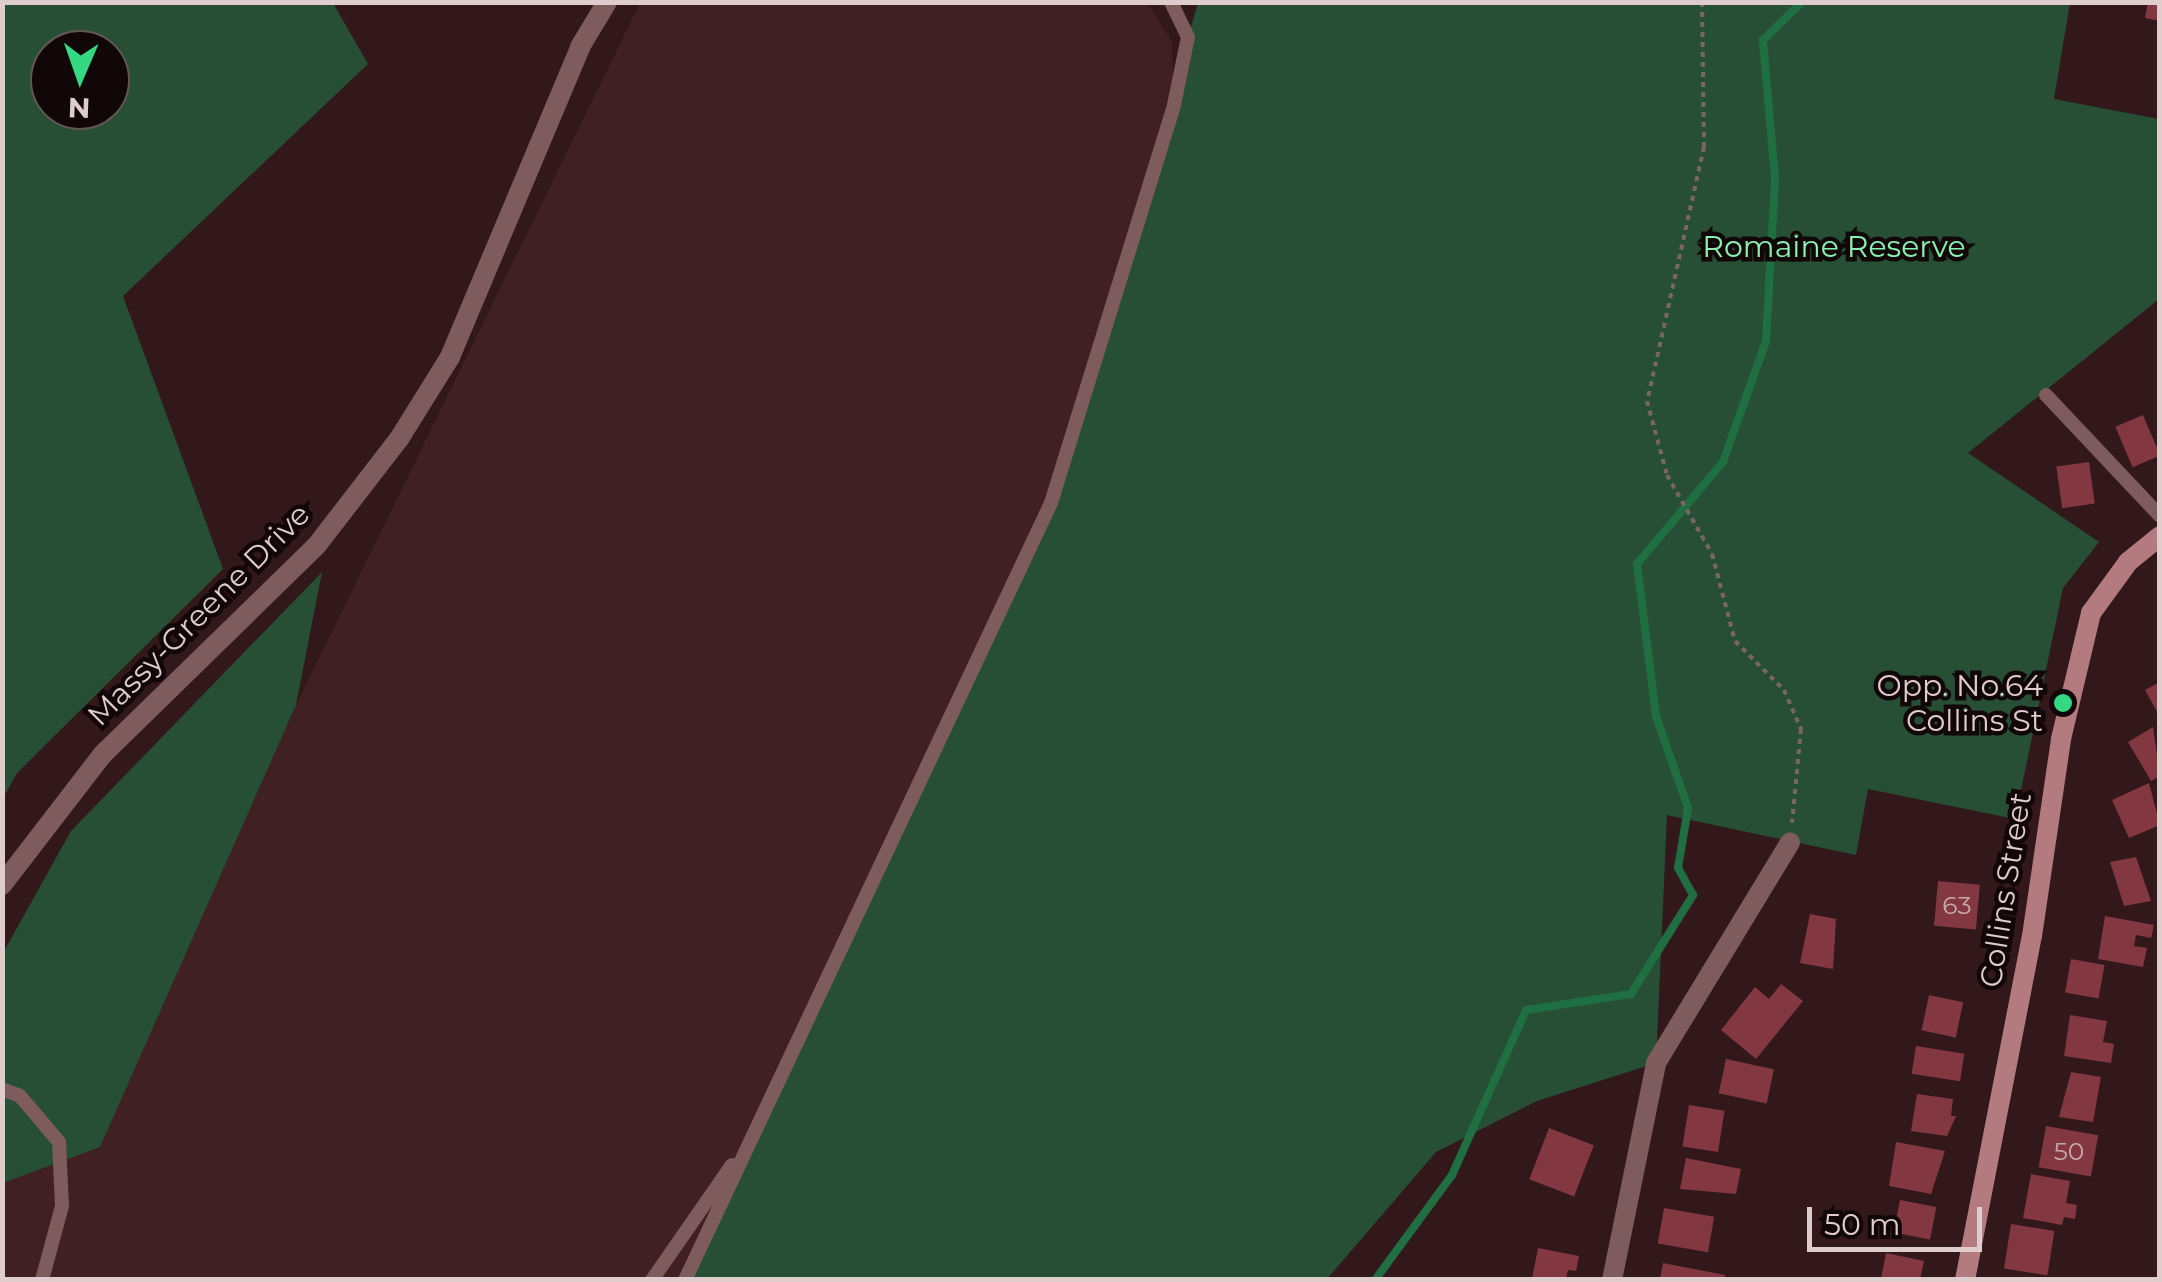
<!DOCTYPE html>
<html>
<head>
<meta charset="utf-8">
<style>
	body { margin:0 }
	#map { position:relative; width:2162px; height:1282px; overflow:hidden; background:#32181a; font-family:Montserrat,sans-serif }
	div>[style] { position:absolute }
	.built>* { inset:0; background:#402022 }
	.green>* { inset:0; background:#264f36 }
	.stream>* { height:8px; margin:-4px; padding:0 4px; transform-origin:4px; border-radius:4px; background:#206f43 }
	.building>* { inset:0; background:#833841; transform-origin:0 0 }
	.path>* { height:4px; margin-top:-2px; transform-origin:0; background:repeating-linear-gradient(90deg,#7b6465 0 5px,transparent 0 10px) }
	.lane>* { height:14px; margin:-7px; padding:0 7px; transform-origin:7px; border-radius:7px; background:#7e5b5d }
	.street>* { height:20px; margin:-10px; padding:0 10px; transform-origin:10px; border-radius:10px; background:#7e5b5d }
	.secondary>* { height:20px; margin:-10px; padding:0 10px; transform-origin:10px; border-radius:10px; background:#b37b7f }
	.dots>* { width:28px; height:28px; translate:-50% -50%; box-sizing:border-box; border:5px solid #120708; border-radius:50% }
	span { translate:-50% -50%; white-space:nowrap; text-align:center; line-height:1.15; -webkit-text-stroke:9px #120708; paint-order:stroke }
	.number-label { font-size:25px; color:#c8a7aa }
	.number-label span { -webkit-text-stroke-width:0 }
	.park-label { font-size:30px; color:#89f0af }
	.street-label { font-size:30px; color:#dfcccd }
	.poi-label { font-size:30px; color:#dfcccd }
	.right { translate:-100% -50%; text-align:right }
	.frame { position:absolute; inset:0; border:5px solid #dfcccd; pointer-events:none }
	.north { position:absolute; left:30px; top:30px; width:100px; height:100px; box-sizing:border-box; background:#120708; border:2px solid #645657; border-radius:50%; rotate:182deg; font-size:28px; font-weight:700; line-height:40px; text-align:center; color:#dfcccd }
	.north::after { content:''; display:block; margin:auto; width:35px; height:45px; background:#33d882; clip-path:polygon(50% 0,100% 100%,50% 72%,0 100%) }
	.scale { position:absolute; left:1807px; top:1207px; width:175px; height:45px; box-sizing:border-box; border:5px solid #dfcccd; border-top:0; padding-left:12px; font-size:30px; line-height:35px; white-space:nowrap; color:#dfcccd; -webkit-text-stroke:8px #120708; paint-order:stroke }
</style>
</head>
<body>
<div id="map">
	<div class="built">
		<i style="clip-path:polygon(640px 3px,1147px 3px,1172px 42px,1174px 105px,1051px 503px,681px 1279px,3px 1279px,3px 1183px,100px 1146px,296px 705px)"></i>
	</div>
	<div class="green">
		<i style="clip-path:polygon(evenodd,3px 2px,333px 3px,368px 64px,123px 296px,223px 569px,17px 773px,3px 798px,3px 2px,110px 50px,110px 110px,50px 110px,50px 50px,110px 50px)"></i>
		<i style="clip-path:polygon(1198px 3px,2070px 3px,2054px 99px,2159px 119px,2159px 299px,1968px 453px,2099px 542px,2063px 588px,2015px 819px,1868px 789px,1856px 855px,1667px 815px,1656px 1063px,1537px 1101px,1436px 1152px,1327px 1279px,685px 1279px,1051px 503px)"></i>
		<i style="clip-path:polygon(322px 572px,296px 705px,100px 1147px,3px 1183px,3px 953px,71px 831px)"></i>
	</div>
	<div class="stream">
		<i style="left:1375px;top:1280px;width:130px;rotate:-53.7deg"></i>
		<i style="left:1452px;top:1175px;width:181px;rotate:-65.8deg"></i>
		<i style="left:1526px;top:1010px;width:106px;rotate:-8.7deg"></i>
		<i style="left:1631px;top:994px;width:117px;rotate:-57.9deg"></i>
		<i style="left:1693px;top:895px;width:31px;rotate:-119deg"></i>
		<i style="left:1678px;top:868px;width:61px;rotate:-80.5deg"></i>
		<i style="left:1688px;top:808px;width:97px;rotate:-109.2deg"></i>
		<i style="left:1656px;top:716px;width:153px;rotate:-97.1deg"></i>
		<i style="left:1637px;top:564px;width:133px;rotate:-49.9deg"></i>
		<i style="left:1723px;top:462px;width:128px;rotate:-70.4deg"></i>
		<i style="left:1766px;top:341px;width:163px;rotate:-86.8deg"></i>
		<i style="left:1775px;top:178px;width:139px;rotate:-95deg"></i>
		<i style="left:1763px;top:40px;width:54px;rotate:-44.3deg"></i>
	</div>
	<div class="building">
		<i style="clip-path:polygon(2148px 2px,2160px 2px,2160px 21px,2145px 18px)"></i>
		<i style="left:2143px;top:415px;width:44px;height:30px;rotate:67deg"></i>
		<i style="left:2089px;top:462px;width:42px;height:33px;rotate:82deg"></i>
		<i style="clip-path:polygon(2160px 682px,2160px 717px,2145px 690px)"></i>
		<i style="clip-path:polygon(2153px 727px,2160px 776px,2151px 781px,2128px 742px)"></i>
		<i style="clip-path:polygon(2149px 783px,2160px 825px,2129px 838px,2112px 800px)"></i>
		<i style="clip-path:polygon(2136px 857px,2151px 901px,2124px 906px,2110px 862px)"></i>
		<i style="left:1938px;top:881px;width:42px;height:45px;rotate:5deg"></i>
		<i style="clip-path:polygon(1810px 914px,1836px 919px,1833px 969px,1800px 963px)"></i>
		<i style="clip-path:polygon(2105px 916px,2154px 925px,2151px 938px,2136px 935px,2134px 946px,2147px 948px,2143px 967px,2098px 959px)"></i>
		<i style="left:2071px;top:959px;width:34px;height:34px;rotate:10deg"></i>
		<i style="clip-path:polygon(1781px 984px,1803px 1001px,1756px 1059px,1721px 1030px,1755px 987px,1769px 999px)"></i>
		<i style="left:1929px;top:995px;width:35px;height:36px;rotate:12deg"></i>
		<i style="clip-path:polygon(2070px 1015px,2107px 1021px,2103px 1042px,2114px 1044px,2111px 1063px,2064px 1056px)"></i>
		<i style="left:1916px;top:1046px;width:49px;height:28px;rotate:9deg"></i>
		<i style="left:1726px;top:1059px;width:49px;height:35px;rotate:12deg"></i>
		<i style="clip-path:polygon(2071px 1072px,2101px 1077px,2093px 1122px,2059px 1117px)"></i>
		<i style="clip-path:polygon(1917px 1094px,1953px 1099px,1951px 1116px,1956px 1116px,1947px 1136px,1911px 1131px)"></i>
		<i style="left:1689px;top:1105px;width:36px;height:42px;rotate:9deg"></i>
		<i style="left:2046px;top:1126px;width:53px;height:42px;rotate:10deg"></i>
		<i style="left:1549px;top:1128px;width:48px;height:55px;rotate:21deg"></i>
		<i style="clip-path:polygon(1896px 1142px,1945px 1151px,1931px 1194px,1889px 1186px)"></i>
		<i style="clip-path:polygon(1686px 1158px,1741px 1169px,1736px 1194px,1680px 1189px)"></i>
		<i style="clip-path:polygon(2031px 1174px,2070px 1181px,2066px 1203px,2077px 1205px,2075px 1219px,2064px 1217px,2062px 1225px,2023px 1218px)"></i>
		<i style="left:1900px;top:1200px;width:37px;height:33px;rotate:11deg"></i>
		<i style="left:1664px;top:1208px;width:51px;height:36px;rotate:10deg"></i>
		<i style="left:2011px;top:1224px;width:44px;height:45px;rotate:9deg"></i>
		<i style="clip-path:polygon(1538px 1248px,1579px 1256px,1576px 1271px,1568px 1270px,1566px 1279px,1532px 1279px)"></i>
		<i style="clip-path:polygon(1886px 1253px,1924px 1261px,1920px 1279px,1881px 1279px)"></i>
		<i style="clip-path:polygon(1663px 1263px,1725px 1275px,1724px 1279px,1660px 1279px)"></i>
	</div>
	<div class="path">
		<i style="left:1702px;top:2px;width:145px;rotate:89.2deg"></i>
		<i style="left:1704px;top:147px;width:260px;rotate:102.6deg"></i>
		<i style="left:1647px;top:401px;width:77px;rotate:74.9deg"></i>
		<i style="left:1667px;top:475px;width:91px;rotate:60.3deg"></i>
		<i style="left:1712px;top:554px;width:90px;rotate:75.2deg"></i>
		<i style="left:1735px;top:641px;width:69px;rotate:45deg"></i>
		<i style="left:1784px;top:690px;width:43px;rotate:66.4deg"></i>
		<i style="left:1801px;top:729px;width:94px;rotate:95.5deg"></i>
	</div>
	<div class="lane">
		<i style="left:2046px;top:395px;width:166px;rotate:46.7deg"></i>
		<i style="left:2px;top:1089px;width:19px;rotate:21deg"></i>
		<i style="left:20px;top:1096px;width:60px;rotate:49.7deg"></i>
		<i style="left:59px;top:1142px;width:64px;rotate:87.3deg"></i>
		<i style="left:62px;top:1206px;width:77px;rotate:105.1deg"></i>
		<i style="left:652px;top:1280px;width:140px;rotate:-55.2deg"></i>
		<i style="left:685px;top:1280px;width:859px;rotate:-64.78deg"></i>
		<i style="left:1051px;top:503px;width:417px;rotate:-72.8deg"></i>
		<i style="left:1174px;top:105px;width:69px;rotate:-78.4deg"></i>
		<i style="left:1188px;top:37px;width:39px;rotate:-116deg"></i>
	</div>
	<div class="street">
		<i style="left:2px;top:885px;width:165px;rotate:-52.4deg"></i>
		<i style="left:103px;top:754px;width:299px;rotate:-44.3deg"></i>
		<i style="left:317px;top:545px;width:134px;rotate:-52.3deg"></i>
		<i style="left:399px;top:439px;width:97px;rotate:-58.1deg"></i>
		<i style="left:450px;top:357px;width:336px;rotate:-67.2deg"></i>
		<i style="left:580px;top:47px;width:52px;rotate:-59deg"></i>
		<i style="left:1612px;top:1280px;width:221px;rotate:-78.5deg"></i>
		<i style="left:1656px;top:1063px;width:258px;rotate:-58.7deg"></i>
	</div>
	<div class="secondary">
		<i style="left:1965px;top:1280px;width:350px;rotate:-79deg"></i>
		<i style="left:2032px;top:936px;width:199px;rotate:-81.6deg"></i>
		<i style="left:2061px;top:739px;width:130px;rotate:-76.6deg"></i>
		<i style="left:2091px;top:613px;width:63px;rotate:-54deg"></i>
		<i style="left:2128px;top:562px;width:41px;rotate:-39.1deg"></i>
	</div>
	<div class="dots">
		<i style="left:2063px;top:703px;background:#33d882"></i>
	</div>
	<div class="number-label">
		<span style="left:1957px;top:905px">63</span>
		<span style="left:2069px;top:1151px">50</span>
	</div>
	<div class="park-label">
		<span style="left:1834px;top:247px">Romaine Reserve</span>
	</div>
	<div class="street-label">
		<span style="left:199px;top:615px;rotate:-45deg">Massy-Greene Drive</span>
		<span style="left:2006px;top:890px;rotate:-81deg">Collins Street</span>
	</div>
	<div class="poi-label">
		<span class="right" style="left:2043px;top:703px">Opp. No.64<br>Collins St</span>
	</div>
	<div class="frame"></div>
	<div class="north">N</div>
	<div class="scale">50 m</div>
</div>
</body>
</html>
